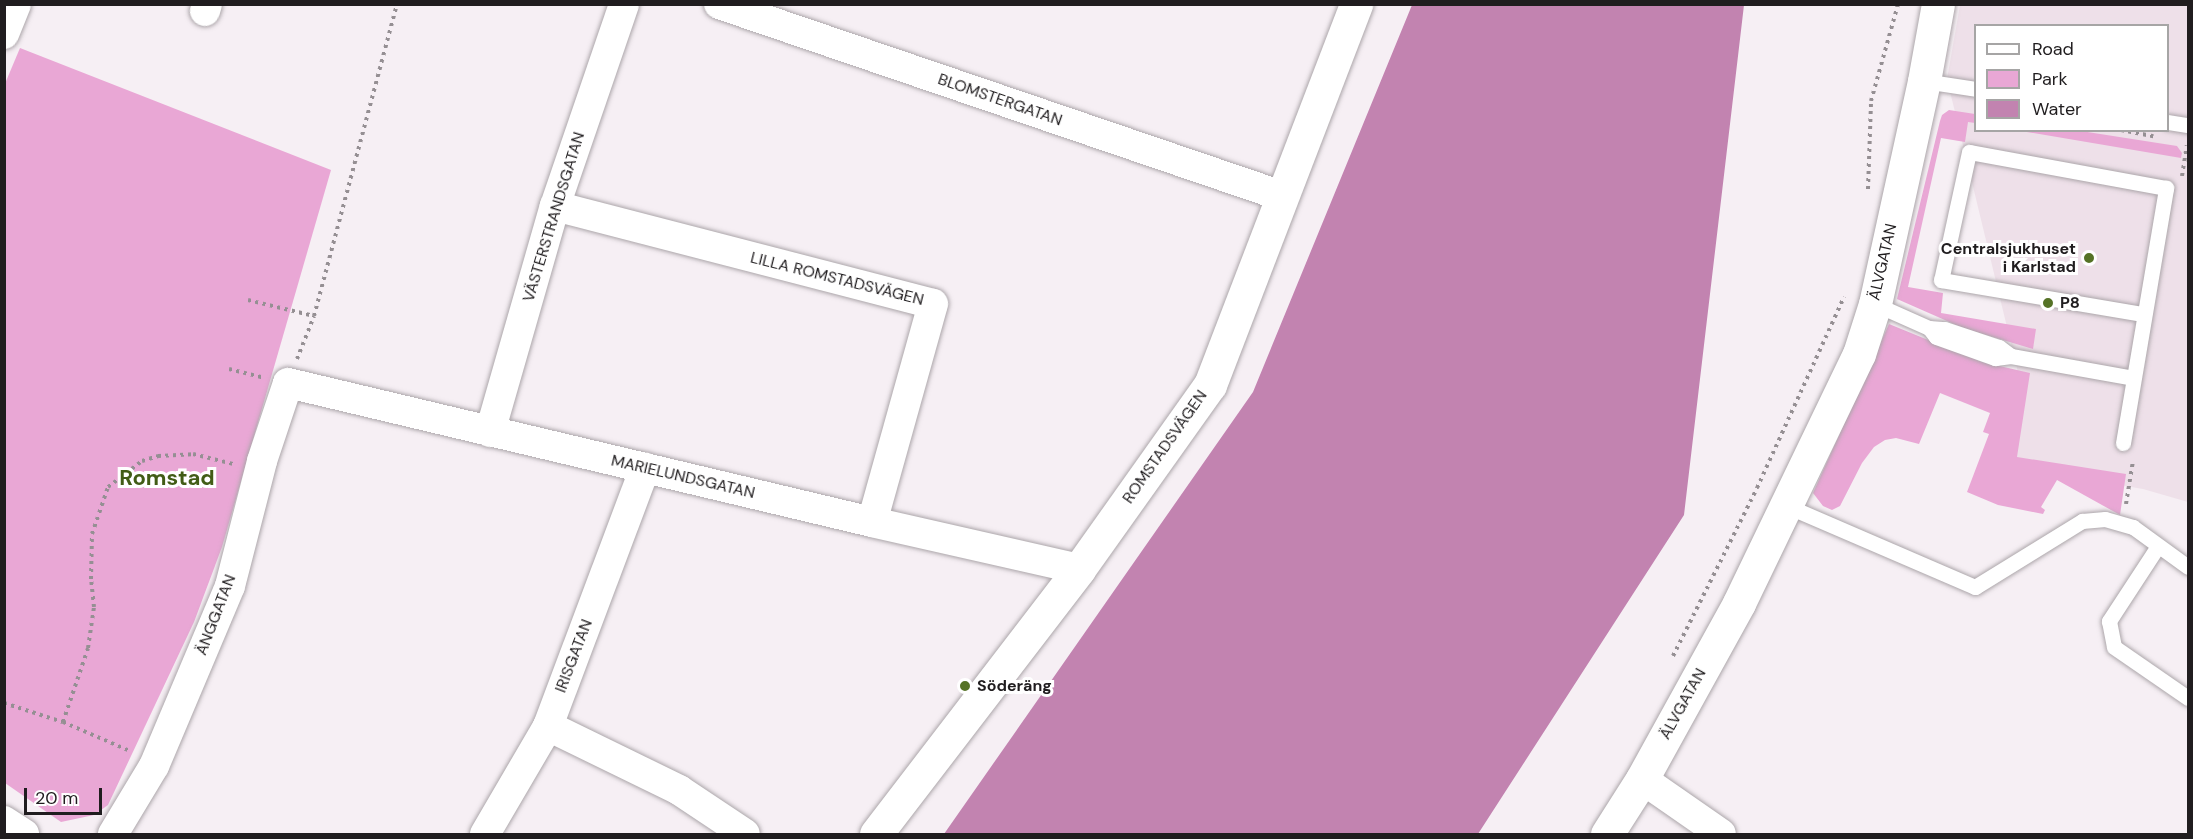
<!DOCTYPE html>
<html>
<head>
<meta charset="utf-8">
<style>
	body { margin:0 }
	#map { position:relative; width:2193px; height:839px; overflow:hidden; background:#f6eff4; font-family:"DM Sans",sans-serif }
	div>[style] { position:absolute }
	.built>* { inset:0; background:#eee0e9 }
	.green>* { inset:0; background:#e9a7d5 }
	.water>* { inset:0; background:#c283b0 }
	.path>* { height:4px; margin-top:-2px; transform-origin:0; background:repeating-linear-gradient(90deg,#958f93 0 3px,transparent 0 7.5px) }
	.roads { filter:drop-shadow(0 0 2px #aca6aa) drop-shadow(0 0 2px #aca6aa) }
	.service>* { height:15px; margin:-7.5px; padding:0 7.5px; transform-origin:7.5px; border-radius:7.5px; background:#fff }
	.minor>* { height:30px; margin:-15px; padding:0 15px; transform-origin:15px; border-radius:15px; background:#fff }
	.tertiary>* { height:33px; margin:-16.5px; padding:0 16.5px; transform-origin:16.5px; border-radius:16.5px; background:#fff }
	.dots>* { width:16px; height:16px; translate:-50% -50%; box-sizing:border-box; border:3px solid #fff; border-radius:50% }
	span { translate:-50% -50%; white-space:nowrap; text-align:center; line-height:1.15; -webkit-text-stroke:6px #fff; paint-order:stroke }
	.street-label { font-size:16px; color:#201d1f }
	.poi-label { font-size:16px; color:#201d1f; font-weight:700 }
	.right { translate:-100% -50%; text-align:right }
	.left { translate:0 -50%; text-align:left }
	.district-label { font-size:22px; color:#425c16; font-weight:700 }
	.frame { position:absolute; inset:0; border:6px solid #201d1f; pointer-events:none }
	.legend { position:absolute; left:1974px; top:24px; width:195px; height:108px; box-sizing:border-box; background:#fff; border:2px solid #a6a5a5; margin:0; padding:8px 10px; list-style:none; font-size:18px; color:#201d1f }
	.legend li { display:flex; align-items:center; gap:12px; height:30px }
	.legend b { width:30px; border:2px solid #a6a5a5 }
	.scale { position:absolute; left:24px; top:788px; width:78px; height:27px; box-sizing:border-box; border:3px solid #201d1f; border-top:0; padding-left:8px; font-size:18px; line-height:21px; white-space:nowrap; color:#201d1f; -webkit-text-stroke:4px #fff; paint-order:stroke }
</style>
</head>
<body>
<div id="map">
	<div class="built">
		<i style="clip-path:polygon(evenodd,1960px 5px,2188px 5px,2188px 502px,2143px 489px,2005px 465px,2021px 385px,1947px 79px,1960px 5px,1976px 26px,2168px 26px,2168px 130px,1976px 130px,1976px 26px)"></i>
	</div>
	<div class="green">
		<i style="clip-path:polygon(20px 48px,331px 170px,222px 547px,194px 622px,108px 805px,94px 815px,61px 822px,5px 783px,4px 86px)"></i>
		<i style="clip-path:polygon(1949px 110px,1975px 114px,1975px 123px,1968px 122px,1965px 142px,1941px 138px,1908px 287px,1943px 293px,1941px 313px,2036px 329px,2033px 349px,1963px 328px,1897px 299px,1940px 121px,1942px 115px)"></i>
		<i style="clip-path:polygon(2021px 131px,2081px 131px,2177px 146px,2182px 153px,2181px 158px)"></i>
		<i style="clip-path:polygon(1889px 324px,1982px 362px,2030px 373px,2017px 457px,2126px 474px,2120px 515px,2057px 480px,2041px 507px,2045px 510px,2043px 514px,1998px 505px,1967px 492px,1989px 434px,1983px 432px,1990px 413px,1940px 393px,1919px 444px,1896px 438px,1885px 440px,1874px 447px,1862px 463px,1840px 506px,1832px 510px,1823px 506px,1813px 493px)"></i>
	</div>
	<div class="water">
		<i style="clip-path:polygon(1412px 5px,1744px 5px,1684px 515px,1478px 834px,944px 834px,1253px 392px)"></i>
	</div>
	<div class="path">
		<i style="left:2121px;top:130px;width:33px;rotate:11deg"></i>
		<i style="left:2182px;top:176px;width:31px;rotate:-81deg"></i>
		<i style="left:1868px;top:189px;width:88px;rotate:-88deg"></i>
		<i style="left:1871px;top:101px;width:101px;rotate:-74.4deg"></i>
		<i style="left:248px;top:300px;width:68px;rotate:13.6deg"></i>
		<i style="left:297px;top:359px;width:46px;rotate:-68.4deg"></i>
		<i style="left:314px;top:316px;width:323px;rotate:-75.1deg"></i>
		<i style="left:229px;top:369px;width:34px;rotate:14deg"></i>
		<i style="left:2126px;top:504px;width:44px;rotate:-80.8deg"></i>
		<i style="left:1673px;top:656px;width:188px;rotate:-63.4deg"></i>
		<i style="left:1757px;top:488px;width:210px;rotate:-65.5deg"></i>
		<i style="left:4px;top:703px;width:62px;rotate:17.9deg"></i>
		<i style="left:63px;top:722px;width:73px;rotate:23.4deg"></i>
		<i style="left:63px;top:722px;width:78px;rotate:-71.3deg"></i>
		<i style="left:88px;top:648px;width:41px;rotate:-81.7deg"></i>
		<i style="left:94px;top:607px;width:28px;rotate:-96deg"></i>
		<i style="left:91px;top:579px;width:45px;rotate:-88.7deg"></i>
		<i style="left:92px;top:534px;width:50px;rotate:-71.2deg"></i>
		<i style="left:108px;top:487px;width:43px;rotate:-37.4deg"></i>
		<i style="left:142px;top:461px;width:17px;rotate:-17deg"></i>
		<i style="left:158px;top:456px;width:35px;rotate:-3deg"></i>
		<i style="left:193px;top:454px;width:41px;rotate:14deg"></i>
	</div>
	<div class="roads">
		<div class="service">
			<i style="left:1924px;top:81px;width:53px;rotate:8.7deg"></i>
			<i style="left:2168px;top:122px;width:20px;rotate:9deg"></i>
			<i style="left:1875px;top:304px;width:59px;rotate:24deg"></i>
			<i style="left:1929px;top:328px;width:16px;rotate:4deg"></i>
			<i style="left:1945px;top:329px;width:57px;rotate:18.4deg"></i>
			<i style="left:1999px;top:347px;width:15px;rotate:37deg"></i>
			<i style="left:1929px;top:328px;width:11px;rotate:52deg"></i>
			<i style="left:1936px;top:337px;width:63px;rotate:19.6deg"></i>
			<i style="left:1995px;top:358px;width:16px;rotate:-7deg"></i>
			<i style="left:2011px;top:356px;width:124px;rotate:10.2deg"></i>
			<i style="left:2123px;top:443px;width:259px;rotate:-80.4deg"></i>
			<i style="left:2166px;top:188px;width:200px;rotate:-169.6deg"></i>
			<i style="left:1969px;top:152px;width:131px;rotate:102.3deg"></i>
			<i style="left:1941px;top:280px;width:205px;rotate:9.6deg"></i>
			<i style="left:1787px;top:506px;width:205px;rotate:23.3deg"></i>
			<i style="left:1975px;top:587px;width:126px;rotate:-31.7deg"></i>
			<i style="left:2082px;top:521px;width:23px;rotate:-5deg"></i>
			<i style="left:2105px;top:519px;width:29px;rotate:16deg"></i>
			<i style="left:2133px;top:527px;width:68px;rotate:36deg"></i>
			<i style="left:2158px;top:546px;width:90px;rotate:123.2deg"></i>
			<i style="left:2109px;top:621px;width:26px;rotate:79deg"></i>
			<i style="left:2114px;top:647px;width:90px;rotate:34.6deg"></i>
		</div>
		<div class="minor">
			<i style="left:719px;top:4px;width:595px;rotate:18.83deg"></i>
			<i style="left:205px;top:11px;width:7px;rotate:-74deg"></i>
			<i style="left:4px;top:34px;width:32px;rotate:-68deg"></i>
			<i style="left:555px;top:206px;width:390px;rotate:14.5deg"></i>
			<i style="left:933px;top:304px;width:226px;rotate:105.6deg"></i>
			<i style="left:490px;top:432px;width:235px;rotate:-74deg"></i>
			<i style="left:555px;top:206px;width:213px;rotate:-71.1deg"></i>
			<i style="left:548px;top:726px;width:146px;rotate:26deg"></i>
			<i style="left:679px;top:790px;width:79px;rotate:33.7deg"></i>
			<i style="left:1642px;top:779px;width:96px;rotate:34.8deg"></i>
			<i style="left:4px;top:821px;width:24px;rotate:33deg"></i>
			<i style="left:113px;top:834px;width:79px;rotate:-58.9deg"></i>
			<i style="left:154px;top:766px;width:195px;rotate:-67.1deg"></i>
			<i style="left:230px;top:586px;width:129px;rotate:-75.6deg"></i>
			<i style="left:262px;top:461px;width:82px;rotate:-71.6deg"></i>
			<i style="left:288px;top:383px;width:600px;rotate:13.39deg"></i>
			<i style="left:872px;top:522px;width:212px;rotate:12.8deg"></i>
			<i style="left:485px;top:834px;width:125px;rotate:-59.7deg"></i>
			<i style="left:548px;top:726px;width:276px;rotate:-69.4deg"></i>
		</div>
		<div class="tertiary">
			<i style="left:876px;top:834px;width:334px;rotate:-52.5deg"></i>
			<i style="left:1079px;top:569px;width:226px;rotate:-54.6deg"></i>
			<i style="left:1210px;top:385px;width:408px;rotate:-69deg"></i>
			<i style="left:1607px;top:834px;width:65px;rotate:-57.5deg"></i>
			<i style="left:1642px;top:779px;width:201px;rotate:-61.1deg"></i>
			<i style="left:1739px;top:603px;width:276px;rotate:-64.3deg"></i>
			<i style="left:1859px;top:354px;width:52px;rotate:-72.3deg"></i>
			<i style="left:1875px;top:304px;width:228px;rotate:-77.6deg"></i>
			<i style="left:1924px;top:81px;width:78px;rotate:-79.7deg"></i>
		</div>
	</div>
	<div class="dots">
		<i style="left:2089px;top:258px;background:#557226"></i>
		<i style="left:2048px;top:303px;background:#557226"></i>
		<i style="left:965px;top:686px;background:#557226"></i>
	</div>
	<div class="street-label">
		<span style="left:1000px;top:100px;rotate:19deg">BLOMSTERGATAN</span>
		<span style="left:554px;top:217px;rotate:-73deg">VÄSTERSTRANDSGATAN</span>
		<span style="left:1883px;top:262px;rotate:-77deg">ÄLVGATAN</span>
		<span style="left:837px;top:279px;rotate:14deg">LILLA ROMSTADSVÄGEN</span>
		<span style="left:1165px;top:447px;rotate:-55deg">ROMSTADSVÄGEN</span>
		<span style="left:683px;top:477px;rotate:13deg">MARIELUNDSGATAN</span>
		<span style="left:216px;top:615px;rotate:-69deg">ÄNGGATAN</span>
		<span style="left:574px;top:656px;rotate:-69deg">IRISGATAN</span>
		<span style="left:1683px;top:704px;rotate:-61deg">ÄLVGATAN</span>
	</div>
	<div class="poi-label">
		<span class="right" style="left:2076px;top:258px">Centralsjukhuset<br>i Karlstad</span>
		<span class="left" style="left:2060px;top:303px">P8</span>
		<span class="left" style="left:977px;top:686px">Söderäng</span>
	</div>
	<div class="district-label">
		<span style="left:167px;top:478px">Romstad</span>
	</div>
	<div class="frame"></div>
	<ul class="legend">
	<li><b style="height:8px;background:#fff"></b>Road</li>
	<li><b style="height:16px;background:#e9a7d5"></b>Park</li>
	<li><b style="height:16px;background:#c283b0"></b>Water</li>
	</ul>
	<div class="scale">20 m</div>
</div>
</body>
</html>
